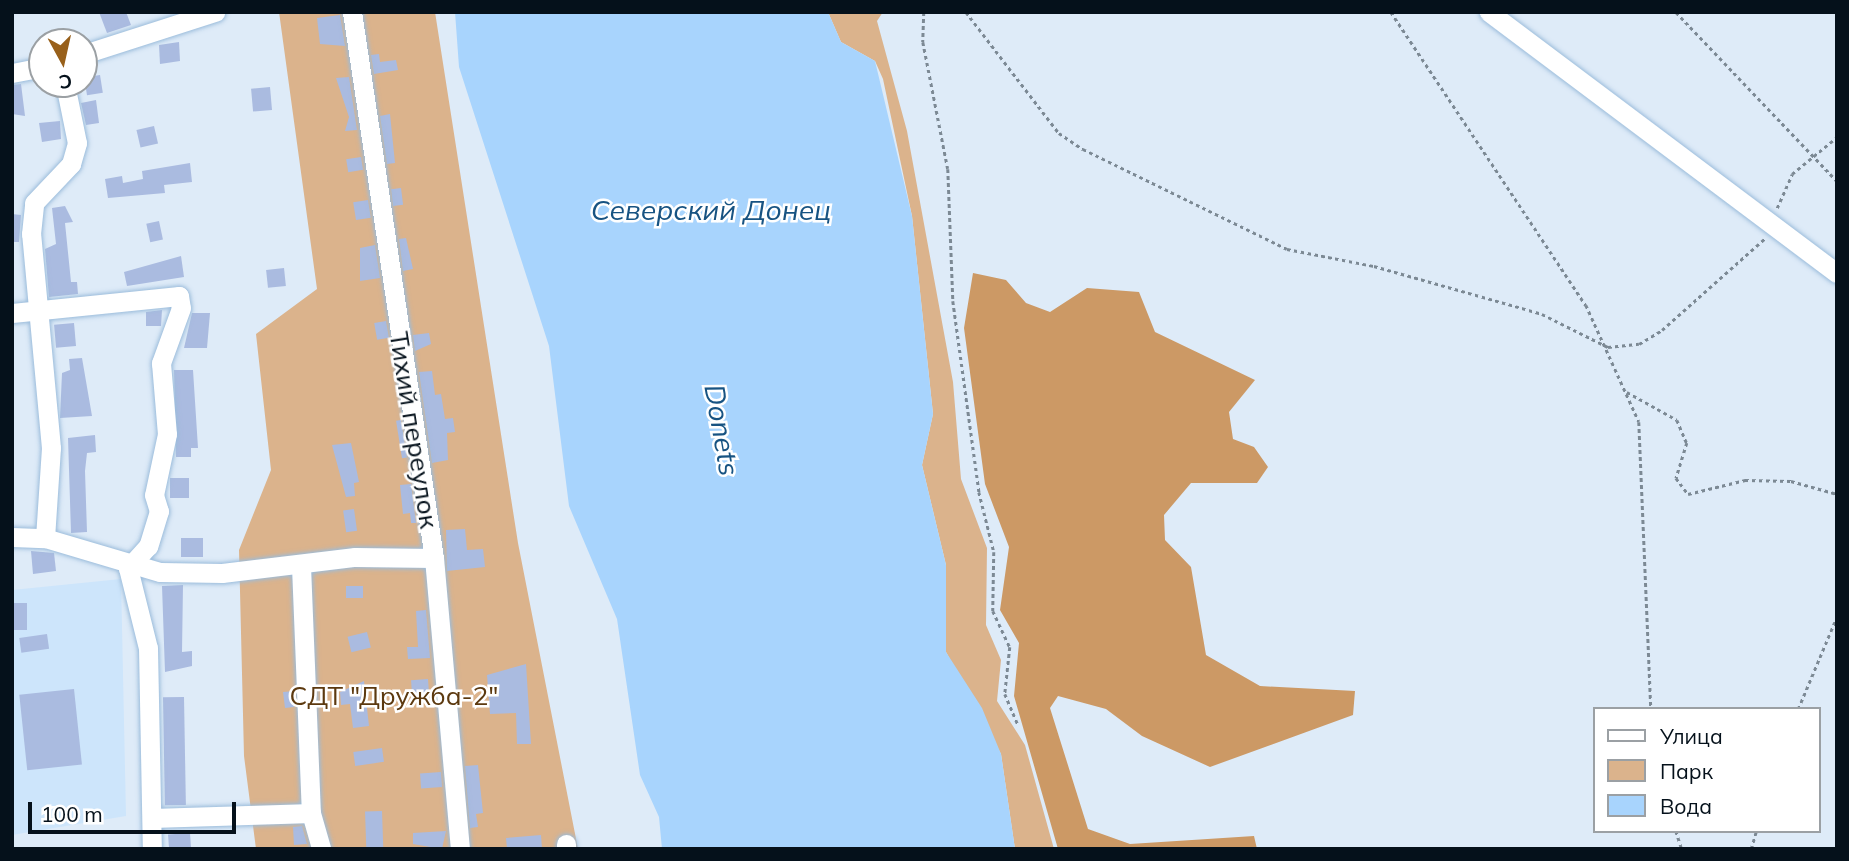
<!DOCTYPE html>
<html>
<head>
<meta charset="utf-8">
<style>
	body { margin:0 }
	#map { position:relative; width:1849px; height:861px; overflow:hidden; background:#deebf8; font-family:Mulish,sans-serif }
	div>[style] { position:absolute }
	.built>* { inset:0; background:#cde5fb }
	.green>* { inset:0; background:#dbb38c }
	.forest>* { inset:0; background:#cc9965 }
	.water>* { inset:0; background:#a8d4fd }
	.building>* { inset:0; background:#aabbe0; transform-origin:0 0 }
	.path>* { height:2.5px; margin-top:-1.25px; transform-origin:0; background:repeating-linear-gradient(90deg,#7c8994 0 3.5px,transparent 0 7px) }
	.roads { filter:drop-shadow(0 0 2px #9bbcdb) drop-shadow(0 0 2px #9bbcdb) }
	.minor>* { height:19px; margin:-9.5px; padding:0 9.5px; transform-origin:9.5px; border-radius:9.5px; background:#fff }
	span { translate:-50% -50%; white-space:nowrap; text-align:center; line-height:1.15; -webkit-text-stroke:5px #fff; paint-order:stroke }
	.street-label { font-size:26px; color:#05111b }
	.park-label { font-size:26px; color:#5c390f }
	.water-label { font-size:28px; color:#175382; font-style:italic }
	.frame { position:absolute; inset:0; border:14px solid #05111b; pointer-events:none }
	.legend { position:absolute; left:1593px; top:707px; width:228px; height:126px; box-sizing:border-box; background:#fff; border:2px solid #9ba0a4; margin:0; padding:9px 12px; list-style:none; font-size:21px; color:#05111b }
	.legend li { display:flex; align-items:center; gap:14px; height:35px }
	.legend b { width:35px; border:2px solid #9ba0a4 }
	.north { position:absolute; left:28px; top:28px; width:70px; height:70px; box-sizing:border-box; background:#fff; border:2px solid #9ba0a4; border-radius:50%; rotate:172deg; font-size:19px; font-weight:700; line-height:28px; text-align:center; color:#05111b }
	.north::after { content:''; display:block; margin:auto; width:24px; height:32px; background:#98601b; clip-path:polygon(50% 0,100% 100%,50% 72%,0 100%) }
	.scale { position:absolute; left:28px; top:802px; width:208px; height:32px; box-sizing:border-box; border:4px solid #05111b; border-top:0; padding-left:9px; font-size:21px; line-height:24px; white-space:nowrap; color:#05111b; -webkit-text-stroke:5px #fff; paint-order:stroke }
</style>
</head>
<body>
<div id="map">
	<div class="built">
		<i style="clip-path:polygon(121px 579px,126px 816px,12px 835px,12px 590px)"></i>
	</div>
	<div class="green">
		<i style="clip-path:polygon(279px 12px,435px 12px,518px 543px,578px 849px,256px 849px,244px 756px,239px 550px,271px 470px,256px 334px,317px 289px)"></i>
		<i style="clip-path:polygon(828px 12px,883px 12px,877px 21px,907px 131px,953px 382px,961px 479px,987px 548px,986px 625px,1001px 660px,997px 701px,1025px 745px,1054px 849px,1015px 849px,1001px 754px,946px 652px,946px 565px,922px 465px,933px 414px,912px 216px,883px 79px,875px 61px,841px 42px)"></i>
	</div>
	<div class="forest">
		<i style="clip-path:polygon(973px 273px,1006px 280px,1026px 303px,1050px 312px,1087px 288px,1139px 292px,1155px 332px,1255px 380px,1229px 412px,1233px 439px,1254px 447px,1268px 467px,1257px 483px,1191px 483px,1164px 515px,1165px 540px,1191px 567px,1206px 655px,1260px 686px,1355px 691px,1353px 715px,1210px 767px,1142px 736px,1106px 709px,1058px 696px,1050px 708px,1088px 829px,1130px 844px,1254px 836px,1257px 849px,1058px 849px,1014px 696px,1019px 643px,1000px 610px,1009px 547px,985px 484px,964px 328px)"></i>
	</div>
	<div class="water">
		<i style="clip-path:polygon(455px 12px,828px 12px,841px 42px,875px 61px,912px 216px,933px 414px,922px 465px,946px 565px,946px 652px,982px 708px,1001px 754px,1015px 849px,662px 849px,659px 817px,640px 775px,617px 619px,569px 506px,549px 346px,459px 67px)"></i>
	</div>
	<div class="building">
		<i style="clip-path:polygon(99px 12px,126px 12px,131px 25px,107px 33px)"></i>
		<i style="clip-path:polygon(340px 15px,345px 46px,320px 44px,317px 18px)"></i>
		<i style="clip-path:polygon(179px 42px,180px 61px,160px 64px,159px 45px)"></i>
		<i style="clip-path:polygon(379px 54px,380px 62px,396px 60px,398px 70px,374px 74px,371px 55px)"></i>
		<i style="left:100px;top:75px;width:18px;height:16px;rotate:81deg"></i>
		<i style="clip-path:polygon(349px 77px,357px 130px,345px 131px,349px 117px,336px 78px)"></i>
		<i style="clip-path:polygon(21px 84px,25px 116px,12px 114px,12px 85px)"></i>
		<i style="left:270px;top:87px;width:23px;height:19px;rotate:85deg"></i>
		<i style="clip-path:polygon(96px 100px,99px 123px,86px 125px,81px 103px)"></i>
		<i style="clip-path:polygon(390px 114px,395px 163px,387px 164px,380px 116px)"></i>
		<i style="clip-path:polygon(60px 121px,61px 139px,42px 142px,39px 123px)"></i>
		<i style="left:154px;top:126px;width:18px;height:18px;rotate:77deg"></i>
		<i style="left:361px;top:157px;width:13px;height:15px;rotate:81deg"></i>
		<i style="clip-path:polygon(190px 163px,192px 182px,164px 185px,165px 193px,108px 198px,105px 179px,122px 176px,123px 183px,143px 179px,142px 171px)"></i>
		<i style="left:401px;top:188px;width:17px;height:10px;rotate:83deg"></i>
		<i style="left:368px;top:200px;width:18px;height:15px;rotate:81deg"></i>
		<i style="clip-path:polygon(65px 206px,73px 222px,65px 223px,71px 282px,77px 282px,78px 294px,49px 297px,45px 249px,56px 244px,52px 208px)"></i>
		<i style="clip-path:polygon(12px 214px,21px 215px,19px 242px,12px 242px)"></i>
		<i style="left:159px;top:221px;width:19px;height:13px;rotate:78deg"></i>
		<i style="clip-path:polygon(406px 238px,413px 269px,403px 271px,399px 239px)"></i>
		<i style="clip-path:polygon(375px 245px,380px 278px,360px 281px,360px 248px)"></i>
		<i style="clip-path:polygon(181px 256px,184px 277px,127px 286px,124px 272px)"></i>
		<i style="left:284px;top:268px;width:18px;height:18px;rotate:84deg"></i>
		<i style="clip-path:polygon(162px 310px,161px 326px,146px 326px,146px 312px)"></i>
		<i style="clip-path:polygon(192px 313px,210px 313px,207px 348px,184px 348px)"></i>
		<i style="left:386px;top:321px;width:17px;height:12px;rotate:80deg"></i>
		<i style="left:74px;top:323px;width:23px;height:20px;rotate:85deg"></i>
		<i style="clip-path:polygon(429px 333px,431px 344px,415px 351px,413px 335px)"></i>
		<i style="clip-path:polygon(82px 358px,92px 416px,60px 418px,62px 373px,70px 370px,69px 359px)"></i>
		<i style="clip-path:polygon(174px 370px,193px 370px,198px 448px,191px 448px,191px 457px,176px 457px)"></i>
		<i style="clip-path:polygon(432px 371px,435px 395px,441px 394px,445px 419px,453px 418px,455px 432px,447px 433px,448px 460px,432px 463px,419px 372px)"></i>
		<i style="left:401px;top:420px;width:38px;height:5px;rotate:81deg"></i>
		<i style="clip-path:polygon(95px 435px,96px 452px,87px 453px,85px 471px,87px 532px,71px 533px,68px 438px)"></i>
		<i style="clip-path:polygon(351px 443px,359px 482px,354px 483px,355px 496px,346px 497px,332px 445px)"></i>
		<i style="left:189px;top:478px;width:20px;height:19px;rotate:90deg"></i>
		<i style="clip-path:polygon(411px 484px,416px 523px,411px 523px,410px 513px,403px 514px,400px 485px)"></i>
		<i style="left:354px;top:509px;width:22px;height:11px;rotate:82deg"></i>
		<i style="clip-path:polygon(465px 529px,467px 550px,483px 549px,485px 567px,447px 571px,446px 530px)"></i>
		<i style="left:181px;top:538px;width:22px;height:19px"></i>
		<i style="clip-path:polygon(31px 551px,54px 553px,56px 571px,33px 574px)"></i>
		<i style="clip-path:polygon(183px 585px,182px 652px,192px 651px,192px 666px,165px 672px,162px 586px)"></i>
		<i style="left:363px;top:586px;width:12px;height:17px;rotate:90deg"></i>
		<i style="left:27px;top:603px;width:27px;height:14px;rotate:90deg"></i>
		<i style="clip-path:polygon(426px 610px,430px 658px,408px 659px,407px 647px,418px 647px,416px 611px)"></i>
		<i style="left:367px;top:632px;width:16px;height:20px;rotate:76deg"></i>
		<i style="left:47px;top:634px;width:15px;height:28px;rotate:82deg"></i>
		<i style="clip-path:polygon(526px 664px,531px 744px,517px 744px,516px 713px,490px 714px,487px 675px)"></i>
		<i style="left:428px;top:679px;width:14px;height:17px;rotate:86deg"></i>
		<i style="clip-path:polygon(364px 681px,369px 726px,353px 728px,350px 704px,341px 705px,340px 692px)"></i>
		<i style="left:74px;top:689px;width:76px;height:55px;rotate:84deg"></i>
		<i style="clip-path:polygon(294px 691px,294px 707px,285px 708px,283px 692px)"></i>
		<i style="left:184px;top:697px;width:108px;height:21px;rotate:89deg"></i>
		<i style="left:382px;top:748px;width:14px;height:29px;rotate:82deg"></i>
		<i style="clip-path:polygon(478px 765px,483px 813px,476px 814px,478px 827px,470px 828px,465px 766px)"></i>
		<i style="left:441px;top:772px;width:15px;height:21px;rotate:86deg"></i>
		<i style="left:382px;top:811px;width:36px;height:17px;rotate:88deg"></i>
		<i style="clip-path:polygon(302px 826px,307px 844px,294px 845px,293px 827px)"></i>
		<i style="clip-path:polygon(446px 831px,442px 849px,413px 844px,413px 833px)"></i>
		<i style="left:190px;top:833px;width:16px;height:22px;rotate:86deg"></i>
		<i style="clip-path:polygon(541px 835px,542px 849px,507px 849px,506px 838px)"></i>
	</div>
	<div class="path">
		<i style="left:924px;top:12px;width:30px;rotate:92deg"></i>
		<i style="left:923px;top:42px;width:129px;rotate:78.9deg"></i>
		<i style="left:948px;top:169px;width:132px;rotate:87.8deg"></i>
		<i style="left:953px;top:301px;width:193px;rotate:82.2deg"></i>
		<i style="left:979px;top:492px;width:62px;rotate:76deg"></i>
		<i style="left:994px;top:552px;width:59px;rotate:91deg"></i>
		<i style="left:993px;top:611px;width:40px;rotate:65deg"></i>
		<i style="left:1010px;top:647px;width:47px;rotate:96.1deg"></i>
		<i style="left:1005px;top:694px;width:33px;rotate:67deg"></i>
		<i style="left:966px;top:12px;width:153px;rotate:52.5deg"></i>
		<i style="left:1059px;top:133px;width:29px;rotate:34deg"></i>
		<i style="left:1083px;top:149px;width:227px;rotate:26.1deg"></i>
		<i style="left:1287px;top:249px;width:89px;rotate:11.1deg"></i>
		<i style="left:1374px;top:266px;width:175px;rotate:15.9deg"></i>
		<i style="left:1542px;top:314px;width:74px;rotate:26.6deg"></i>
		<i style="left:1608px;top:347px;width:31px;rotate:-6deg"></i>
		<i style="left:1639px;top:344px;width:27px;rotate:-31deg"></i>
		<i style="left:1662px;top:330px;width:137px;rotate:-41.7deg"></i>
		<i style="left:1391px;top:12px;width:352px;rotate:56.4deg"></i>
		<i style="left:1586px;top:305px;width:128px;rotate:65.6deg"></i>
		<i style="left:1639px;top:422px;width:287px;rotate:87.6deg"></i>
		<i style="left:1676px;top:12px;width:233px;rotate:46.4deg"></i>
		<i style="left:1777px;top:208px;width:37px;rotate:-66deg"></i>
		<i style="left:1792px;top:174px;width:58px;rotate:-39.4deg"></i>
		<i style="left:1627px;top:392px;width:57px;rotate:29.2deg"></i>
		<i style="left:1677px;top:420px;width:25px;rotate:67deg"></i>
		<i style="left:1687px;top:443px;width:37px;rotate:107deg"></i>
		<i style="left:1676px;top:478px;width:20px;rotate:53deg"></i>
		<i style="left:1688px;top:494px;width:59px;rotate:-13.8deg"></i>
		<i style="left:1745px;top:480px;width:46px;rotate:1.2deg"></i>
		<i style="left:1791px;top:481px;width:48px;rotate:15.8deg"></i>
		<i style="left:1798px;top:709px;width:101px;rotate:-67.2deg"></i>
		<i style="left:1676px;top:831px;width:19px;rotate:72deg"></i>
		<i style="left:1751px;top:849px;width:19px;rotate:-74deg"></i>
	</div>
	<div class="roads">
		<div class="minor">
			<i style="left:352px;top:12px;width:552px;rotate:81.46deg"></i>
			<i style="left:434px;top:558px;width:292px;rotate:84.9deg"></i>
			<i style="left:1489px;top:12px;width:435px;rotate:36.9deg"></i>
			<i style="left:84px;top:54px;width:138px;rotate:-17.8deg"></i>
			<i style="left:12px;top:73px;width:31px;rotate:-11deg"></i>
			<i style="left:12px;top:313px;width:168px;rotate:-5.8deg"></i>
			<i style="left:179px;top:296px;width:12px;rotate:81deg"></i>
			<i style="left:181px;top:308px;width:59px;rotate:110deg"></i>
			<i style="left:161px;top:363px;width:71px;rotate:85.2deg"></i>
			<i style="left:167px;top:434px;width:62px;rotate:102deg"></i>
			<i style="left:154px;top:495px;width:17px;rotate:73deg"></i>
			<i style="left:159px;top:511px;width:37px;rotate:107deg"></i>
			<i style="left:148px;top:546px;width:30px;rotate:132deg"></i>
			<i style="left:12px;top:537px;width:33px;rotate:2deg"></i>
			<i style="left:45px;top:538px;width:120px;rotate:16.5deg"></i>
			<i style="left:160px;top:572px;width:62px;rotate:0.9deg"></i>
			<i style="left:222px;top:573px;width:134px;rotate:-6.9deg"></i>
			<i style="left:355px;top:557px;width:79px;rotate:0.7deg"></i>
			<i style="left:45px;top:538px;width:90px;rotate:-86.2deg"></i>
			<i style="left:51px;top:448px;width:215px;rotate:-95.3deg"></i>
			<i style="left:31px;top:234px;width:31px;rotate:-84deg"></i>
			<i style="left:34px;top:203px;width:54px;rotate:-46.5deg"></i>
			<i style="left:71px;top:164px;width:22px;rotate:-74deg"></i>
			<i style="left:77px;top:143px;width:60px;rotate:-101.5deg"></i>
			<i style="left:301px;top:566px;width:247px;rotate:87.7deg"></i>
			<i style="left:311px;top:813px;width:37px;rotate:74deg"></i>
			<i style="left:128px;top:568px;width:82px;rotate:76deg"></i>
			<i style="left:148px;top:648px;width:201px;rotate:88.9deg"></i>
			<i style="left:153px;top:818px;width:158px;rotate:-1.8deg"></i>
			<i style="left:566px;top:844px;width:5px;rotate:90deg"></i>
		</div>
	</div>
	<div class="street-label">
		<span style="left:414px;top:430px;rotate:81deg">Тихий переулок</span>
	</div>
	<div class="park-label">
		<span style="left:394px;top:696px">СДТ "Дружба-2"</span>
	</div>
	<div class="water-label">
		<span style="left:711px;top:210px">Северский Донец</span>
		<span style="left:722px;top:430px;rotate:80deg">Donets</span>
	</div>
	<div class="frame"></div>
	<ul class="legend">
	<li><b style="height:9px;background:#fff"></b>Улица</li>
	<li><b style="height:19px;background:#dbb38c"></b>Парк</li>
	<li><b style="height:19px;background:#a8d4fd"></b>Вода</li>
	</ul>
	<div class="north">С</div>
	<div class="scale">100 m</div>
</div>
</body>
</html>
